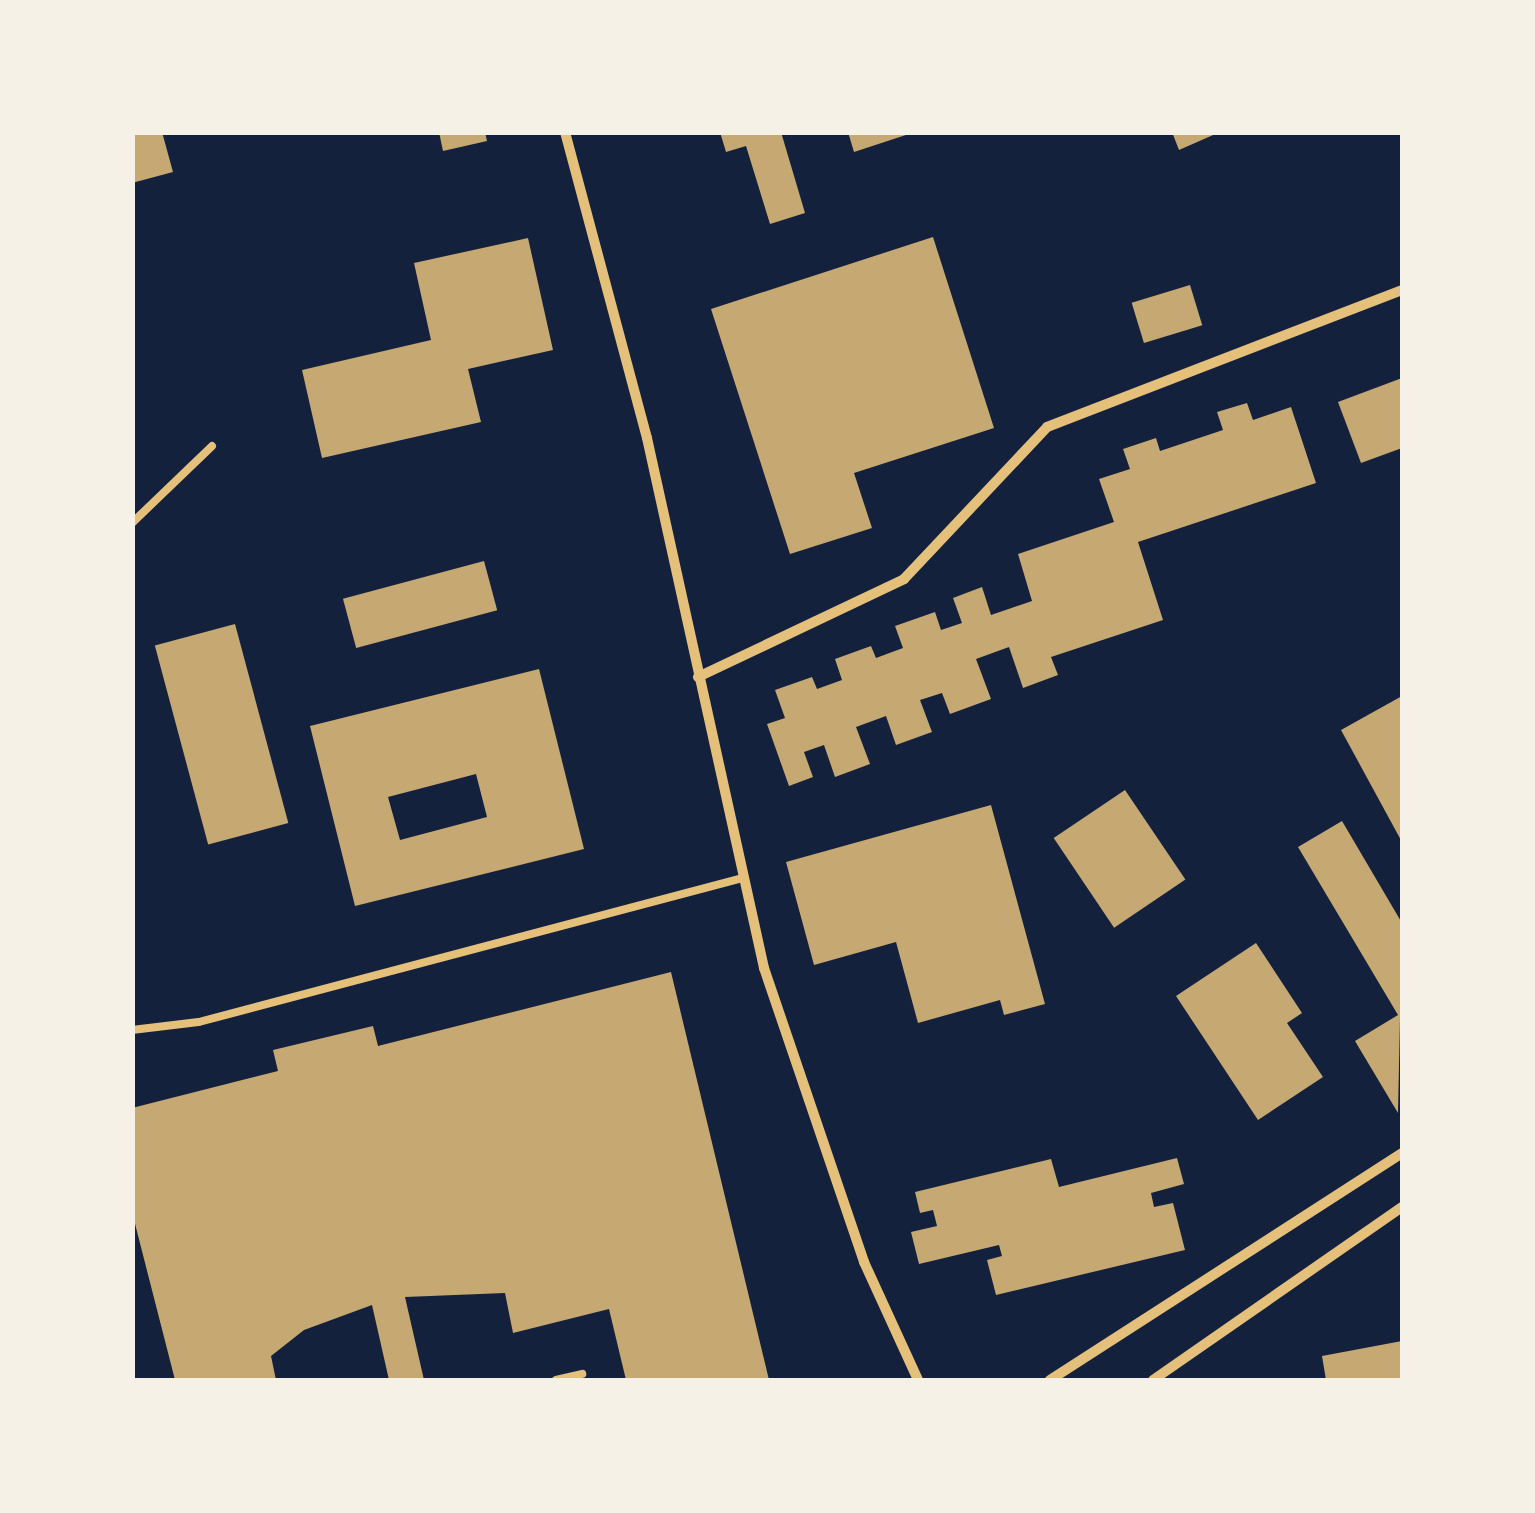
<!DOCTYPE html>
<html>
<head>
<meta charset="utf-8">
<style>
	body { margin:0 }
	#map { position:relative; width:1535px; height:1513px; overflow:hidden; background:#14213d; font-family:Montserrat,sans-serif }
	div>[style] { position:absolute }
	.building>* { inset:0; background:#c6a872; transform-origin:0 0 }
	.service>* { height:8px; margin:-4px; padding:0 4px; transform-origin:4px; border-radius:4px; background:#e5c07b }
	.minor>* { height:10px; margin:-5px; padding:0 5px; transform-origin:5px; border-radius:5px; background:#e5c07b }
	span { translate:-50% -50%; white-space:nowrap; text-align:center; line-height:1.15; -webkit-text-stroke:8px #f6f1e7; paint-order:stroke }
	.frame { position:absolute; inset:0; border:135px solid #f6f1e7; pointer-events:none }
</style>
</head>
<body>
<div id="map">
	<div class="building">
		<i style="clip-path:polygon(132px 132px,162px 132px,173px 172px,132px 183px)"></i>
		<i style="clip-path:polygon(439px 132px,485px 132px,487px 141px,443px 151px)"></i>
		<i style="clip-path:polygon(720px 132px,781px 132px,805px 213px,770px 224px,746px 146px,726px 152px)"></i>
		<i style="clip-path:polygon(848px 132px,912px 132px,912px 133px,854px 152px)"></i>
		<i style="clip-path:polygon(1172px 132px,1220px 132px,1179px 150px)"></i>
		<i style="clip-path:polygon(933px 237px,994px 428px,854px 473px,872px 528px,790px 554px,711px 309px)"></i>
		<i style="clip-path:polygon(528px 238px,553px 350px,468px 369px,481px 422px,322px 458px,302px 370px,431px 340px,414px 263px)"></i>
		<i style="left:1190px;top:285px;width:42px;height:61px;rotate:73deg"></i>
		<i style="clip-path:polygon(1402px 378px,1402px 448px,1361px 463px,1338px 402px)"></i>
		<i style="clip-path:polygon(1247px 403px,1253px 420px,1291px 407px,1316px 483px,1138px 542px,1163px 620px,1051px 657px,1058px 675px,1023px 688px,1009px 647px,976px 659px,991px 699px,950px 714px,942px 693px,920px 700px,932px 732px,896px 745px,886px 716px,856px 727px,870px 764px,835px 777px,824px 745px,804px 752px,813px 777px,789px 786px,767px 724px,785px 718px,775px 690px,812px 677px,817px 689px,842px 680px,835px 659px,871px 646px,876px 658px,903px 648px,895px 626px,935px 612px,941px 630px,962px 623px,953px 598px,982px 587px,991px 615px,1032px 601px,1018px 554px,1114px 522px,1099px 479px,1130px 469px,1123px 449px,1156px 438px,1160px 451px,1223px 430px,1217px 412px)"></i>
		<i style="left:484px;top:561px;width:51px;height:146px;rotate:75deg"></i>
		<i style="left:235px;top:624px;width:206px;height:83px;rotate:75deg"></i>
		<i style="clip-path:polygon(evenodd,539px 669px,584px 849px,355px 906px,310px 726px,539px 669px,476px 774px,487px 817px,400px 840px,388px 797px,476px 774px)"></i>
		<i style="clip-path:polygon(1402px 696px,1402px 842px,1341px 730px)"></i>
		<i style="left:1125px;top:790px;width:108px;height:86px;rotate:56deg"></i>
		<i style="clip-path:polygon(991px 805px,1045px 1004px,1004px 1015px,1000px 1000px,918px 1023px,896px 942px,814px 965px,786px 862px)"></i>
		<i style="clip-path:polygon(1342px 821px,1402px 923px,1398px 1113px,1355px 1041px,1398px 1015px,1298px 847px)"></i>
		<i style="clip-path:polygon(1256px 943px,1302px 1013px,1287px 1023px,1323px 1077px,1258px 1120px,1176px 996px)"></i>
		<i style="clip-path:polygon(671px 972px,769px 1380px,626px 1380px,609px 1309px,513px 1333px,505px 1293px,405px 1297px,424px 1380px,389px 1380px,372px 1305px,304px 1330px,271px 1356px,276px 1380px,175px 1380px,132px 1212px,132px 1108px,278px 1071px,273px 1050px,373px 1026px,378px 1046px)"></i>
		<i style="clip-path:polygon(1177px 1158px,1184px 1184px,1151px 1193px,1154px 1207px,1173px 1203px,1185px 1250px,996px 1295px,987px 1260px,1002px 1256px,999px 1245px,919px 1264px,911px 1232px,937px 1226px,933px 1210px,920px 1213px,915px 1192px,1051px 1159px,1059px 1187px)"></i>
		<i style="clip-path:polygon(1402px 1341px,1402px 1380px,1326px 1380px,1322px 1356px)"></i>
	</div>
	<div class="service">
		<i style="left:132px;top:523px;width:111px;rotate:-43.9deg"></i>
		<i style="left:132px;top:1030px;width:67px;rotate:-6.8deg"></i>
		<i style="left:199px;top:1022px;width:559px;rotate:-14.83deg"></i>
		<i style="left:556px;top:1380px;width:27px;rotate:-13deg"></i>
	</div>
	<div class="minor">
		<i style="left:565px;top:132px;width:317px;rotate:75deg"></i>
		<i style="left:647px;top:438px;width:543px;rotate:77.55deg"></i>
		<i style="left:764px;top:968px;width:311px;rotate:71.2deg"></i>
		<i style="left:864px;top:1262px;width:130px;rotate:65.4deg"></i>
		<i style="left:698px;top:677px;width:228px;rotate:-25.4deg"></i>
		<i style="left:904px;top:579px;width:209px;rotate:-46.7deg"></i>
		<i style="left:1047px;top:427px;width:381px;rotate:-21.1deg"></i>
		<i style="left:1050px;top:1380px;width:419px;rotate:-32.8deg"></i>
		<i style="left:1153px;top:1380px;width:303px;rotate:-34.8deg"></i>
	</div>
	<div class="frame"></div>
</div>
</body>
</html>
